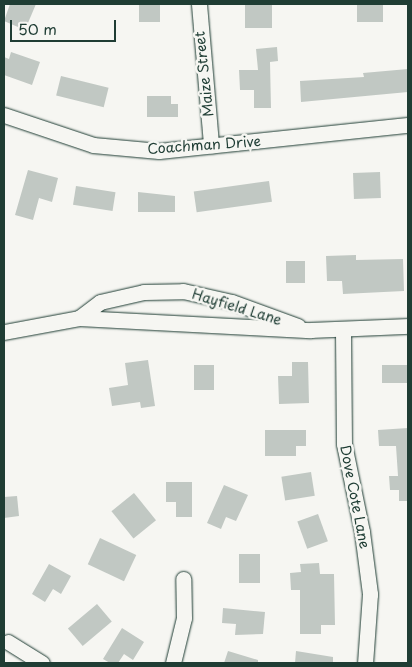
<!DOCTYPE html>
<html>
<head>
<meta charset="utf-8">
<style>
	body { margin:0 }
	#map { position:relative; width:412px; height:667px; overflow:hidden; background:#f6f6f2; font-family:"Playpen Sans",sans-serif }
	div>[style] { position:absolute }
	.building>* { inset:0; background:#c1c8c3; transform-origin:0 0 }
	.roads { filter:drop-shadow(0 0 1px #1f3d34) drop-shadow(0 0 1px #1f3d34) }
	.minor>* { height:15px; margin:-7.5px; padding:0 7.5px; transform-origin:7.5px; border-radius:7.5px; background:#f6f6f2 }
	span { translate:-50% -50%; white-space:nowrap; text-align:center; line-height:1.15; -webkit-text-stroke:5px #f6f6f2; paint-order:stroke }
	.street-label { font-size:14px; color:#1f3d34 }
	.frame { position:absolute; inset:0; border:5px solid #1f3d34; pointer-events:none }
	.scale { position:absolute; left:10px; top:20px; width:106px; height:22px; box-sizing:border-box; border:2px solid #1f3d34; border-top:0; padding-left:6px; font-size:15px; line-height:18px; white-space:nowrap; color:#1f3d34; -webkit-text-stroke:4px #f6f6f2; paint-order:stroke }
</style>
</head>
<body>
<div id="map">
	<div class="building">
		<i style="clip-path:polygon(10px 4px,36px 4px,25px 30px,4px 21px)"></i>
		<i style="left:139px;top:4px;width:21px;height:18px"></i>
		<i style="left:245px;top:4px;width:27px;height:24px"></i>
		<i style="left:357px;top:4px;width:26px;height:18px"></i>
		<i style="clip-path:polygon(277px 47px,278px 61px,270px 62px,271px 108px,254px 108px,254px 90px,240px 90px,239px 70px,258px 70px,256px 49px)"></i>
		<i style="clip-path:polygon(11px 52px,40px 62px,32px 85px,4px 75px,4px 57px,9px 59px)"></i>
		<i style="clip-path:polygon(408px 69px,408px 92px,301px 102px,300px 81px,364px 77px,363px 73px)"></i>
		<i style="left:61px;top:76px;width:49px;height:20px;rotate:14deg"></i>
		<i style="clip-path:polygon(147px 96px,171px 96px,171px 104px,178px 104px,178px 117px,147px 117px)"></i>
		<i style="clip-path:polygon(28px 170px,58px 178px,52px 202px,39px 198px,33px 220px,15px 215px)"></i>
		<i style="left:380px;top:172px;width:26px;height:27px;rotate:88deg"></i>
		<i style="left:269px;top:181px;width:21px;height:76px;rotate:82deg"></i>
		<i style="left:76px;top:186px;width:40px;height:19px;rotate:9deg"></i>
		<i style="clip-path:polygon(138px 192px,175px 196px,175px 212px,138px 212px)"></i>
		<i style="clip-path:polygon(356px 255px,356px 260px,403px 259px,404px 291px,343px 294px,342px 281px,327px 281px,326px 256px)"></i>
		<i style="left:286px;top:261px;width:19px;height:22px"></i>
		<i style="clip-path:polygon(148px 360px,155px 406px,141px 408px,140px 402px,112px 406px,109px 388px,128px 385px,125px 363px)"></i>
		<i style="clip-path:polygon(292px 362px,308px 362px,309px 403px,279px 404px,278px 376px,292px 376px)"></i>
		<i style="left:194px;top:365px;width:20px;height:25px"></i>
		<i style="left:382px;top:365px;width:26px;height:18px"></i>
		<i style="clip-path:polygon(408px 428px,408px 501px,399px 501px,399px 490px,390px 490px,389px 476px,398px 476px,396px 446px,379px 446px,378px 430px)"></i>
		<i style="clip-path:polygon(265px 430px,306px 430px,306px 446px,296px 446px,296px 456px,265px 456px)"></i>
		<i style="left:311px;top:472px;width:24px;height:30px;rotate:81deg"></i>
		<i style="clip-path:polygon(166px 482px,192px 482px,192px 517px,176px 517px,176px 502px,166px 502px)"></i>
		<i style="clip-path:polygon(224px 485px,248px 495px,236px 521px,226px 517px,221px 529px,207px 523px)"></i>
		<i style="left:134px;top:493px;width:35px;height:29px;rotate:51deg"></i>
		<i style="clip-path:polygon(17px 496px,19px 516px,4px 518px,4px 497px)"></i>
		<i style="left:318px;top:514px;width:29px;height:22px;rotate:70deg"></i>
		<i style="left:100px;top:538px;width:40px;height:29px;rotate:25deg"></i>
		<i style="left:239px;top:554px;width:21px;height:29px"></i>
		<i style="clip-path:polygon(319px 563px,320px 574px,334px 574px,335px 625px,321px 625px,321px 634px,300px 634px,300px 590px,291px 590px,290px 573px,301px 572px,300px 564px)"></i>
		<i style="clip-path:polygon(49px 564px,71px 576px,61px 594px,53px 589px,45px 602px,32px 594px)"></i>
		<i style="left:97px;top:604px;width:23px;height:38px;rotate:50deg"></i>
		<i style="clip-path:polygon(223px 608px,265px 612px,263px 634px,235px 635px,236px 624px,222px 623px)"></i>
		<i style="clip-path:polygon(122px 628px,144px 642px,133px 660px,124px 654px,118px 663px,110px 663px,103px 659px)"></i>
		<i style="clip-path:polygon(228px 651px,258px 660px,258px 663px,224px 663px)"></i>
		<i style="clip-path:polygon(296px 651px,333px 657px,333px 663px,295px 663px)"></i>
	</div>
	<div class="roads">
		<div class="minor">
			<i style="left:199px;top:4px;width:142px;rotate:85.1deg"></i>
			<i style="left:4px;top:115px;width:94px;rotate:18.6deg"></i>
			<i style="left:93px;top:145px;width:66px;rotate:5.2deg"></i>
			<i style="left:159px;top:151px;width:250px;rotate:-6deg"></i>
			<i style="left:79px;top:318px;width:26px;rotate:-37deg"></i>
			<i style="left:100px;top:302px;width:45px;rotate:-12.8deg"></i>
			<i style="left:144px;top:292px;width:39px;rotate:-1deg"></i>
			<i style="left:183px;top:291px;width:50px;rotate:12.7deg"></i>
			<i style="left:232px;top:302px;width:70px;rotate:20deg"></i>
			<i style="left:343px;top:331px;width:113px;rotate:89.5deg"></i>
			<i style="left:344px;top:444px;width:90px;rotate:78.4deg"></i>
			<i style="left:362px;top:532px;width:63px;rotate:82.6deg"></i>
			<i style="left:370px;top:594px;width:69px;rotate:94.1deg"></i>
			<i style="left:4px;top:332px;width:76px;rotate:-10.6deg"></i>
			<i style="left:79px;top:318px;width:232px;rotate:3deg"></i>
			<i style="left:311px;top:330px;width:97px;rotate:-2.4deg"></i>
			<i style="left:8px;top:642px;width:40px;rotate:32deg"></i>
			<i style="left:173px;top:663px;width:46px;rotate:-76.3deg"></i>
			<i style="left:184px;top:618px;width:39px;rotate:-91deg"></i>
		</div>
	</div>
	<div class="street-label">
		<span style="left:204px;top:74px;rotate:-96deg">Maize Street</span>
		<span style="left:204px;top:145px;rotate:-4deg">Coachman Drive</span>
		<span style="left:237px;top:307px;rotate:17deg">Hayfield Lane</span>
		<span style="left:355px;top:497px;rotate:79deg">Dove Cote Lane</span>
	</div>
	<div class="frame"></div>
	<div class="scale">50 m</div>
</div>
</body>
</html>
